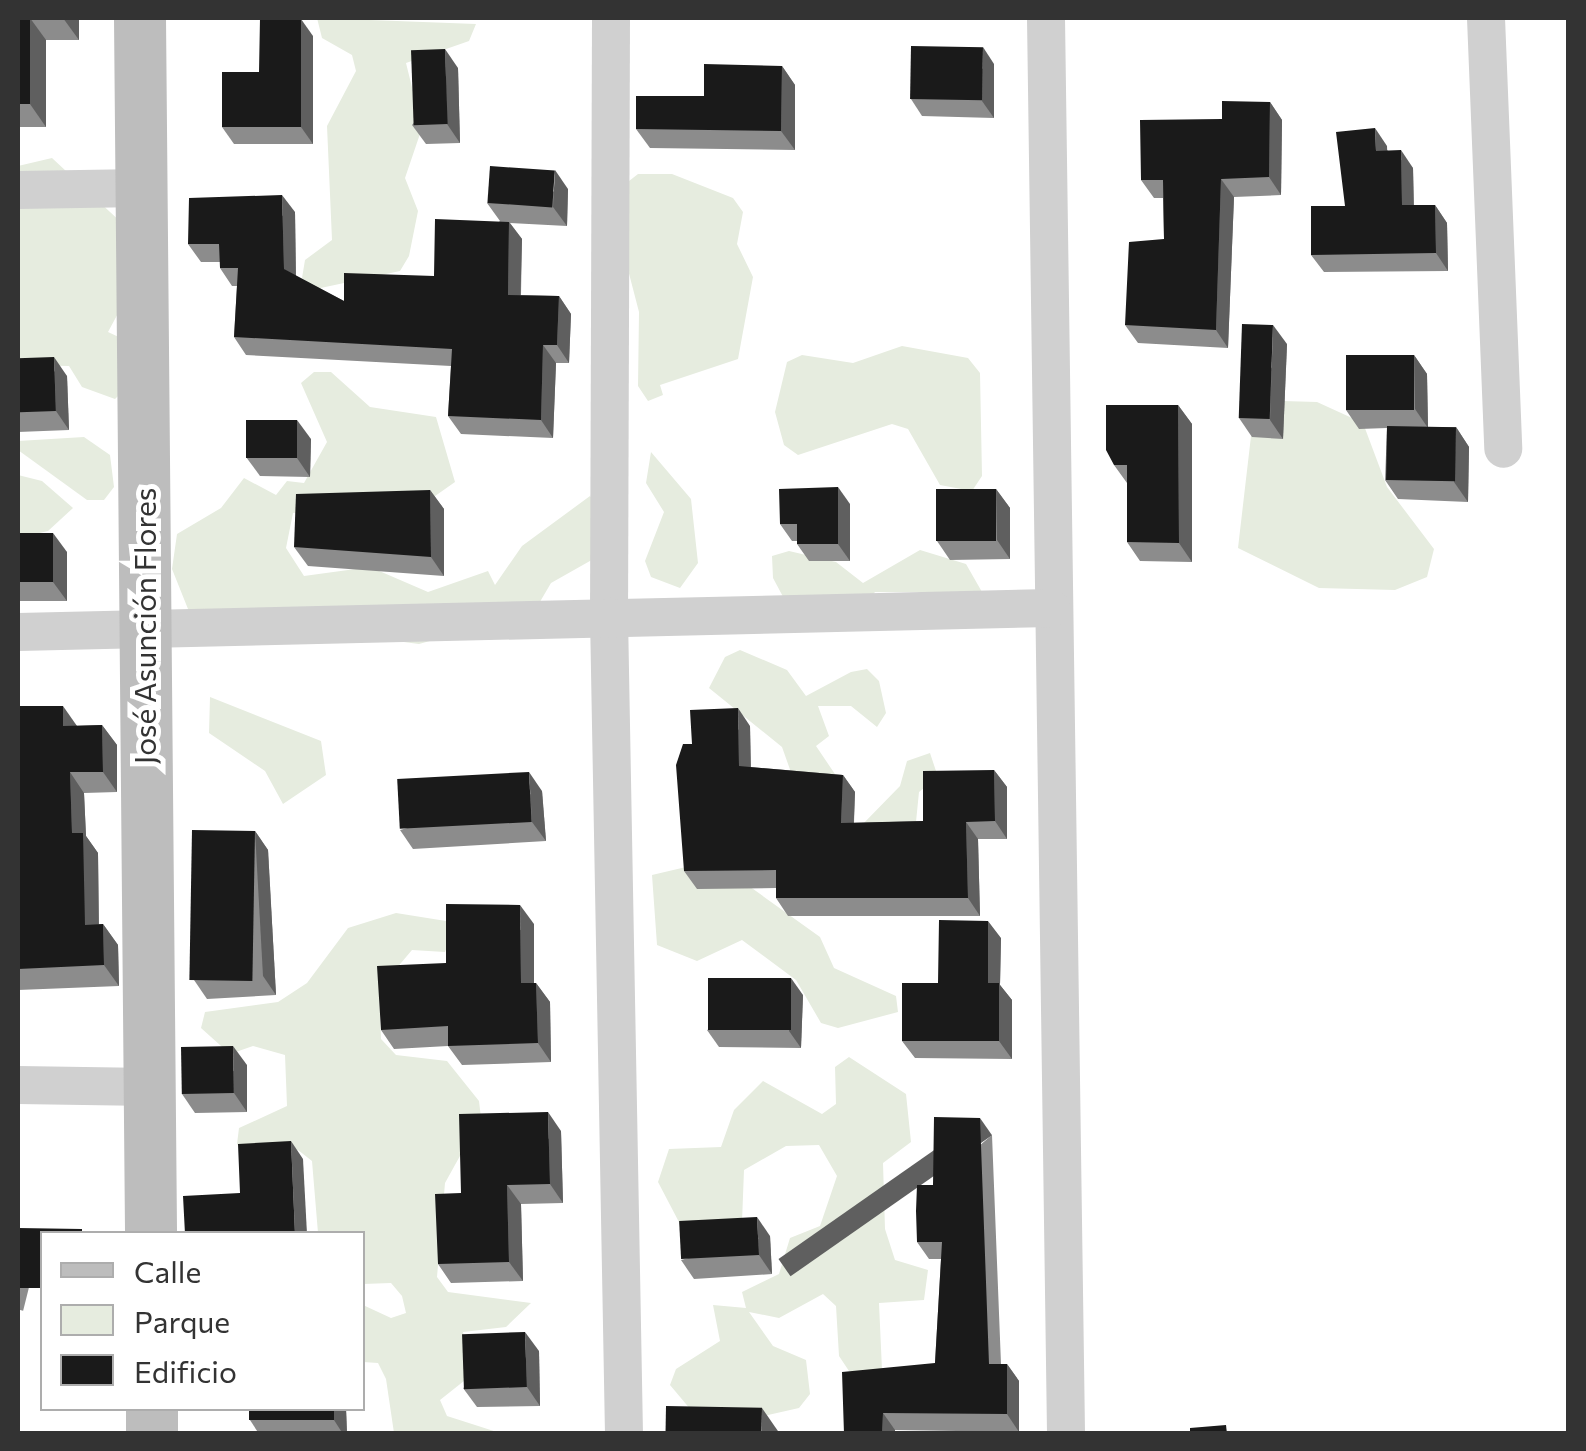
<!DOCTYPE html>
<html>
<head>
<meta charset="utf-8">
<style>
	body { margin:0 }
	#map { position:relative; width:1586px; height:1451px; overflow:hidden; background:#fff; font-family:Commissioner,sans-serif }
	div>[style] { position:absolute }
	.green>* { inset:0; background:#e6ecdf }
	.street>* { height:38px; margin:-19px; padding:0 19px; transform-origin:19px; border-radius:19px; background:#d0d0d0 }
	.secondary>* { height:52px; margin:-26px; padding:0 26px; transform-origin:26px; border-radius:26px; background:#bdbdbd }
	.wall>* { inset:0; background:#8c8c8c; transform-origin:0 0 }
	.shaded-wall>* { inset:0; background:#5f5f5f; transform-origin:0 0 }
	.building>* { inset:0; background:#1a1a1a; transform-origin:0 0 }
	span { translate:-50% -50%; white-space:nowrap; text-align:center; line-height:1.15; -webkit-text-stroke:10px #fff; paint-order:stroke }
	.street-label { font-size:30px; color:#333 }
	.frame { position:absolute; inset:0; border:20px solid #333; pointer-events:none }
	.legend { position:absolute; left:40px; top:1231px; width:325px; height:180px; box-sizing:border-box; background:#fff; border:2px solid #adadad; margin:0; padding:12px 18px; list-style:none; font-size:30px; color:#333 }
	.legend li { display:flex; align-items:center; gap:20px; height:50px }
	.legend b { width:50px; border:2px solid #adadad }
</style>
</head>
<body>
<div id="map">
	<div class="green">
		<i style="clip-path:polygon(317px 18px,476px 24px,469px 41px,406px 63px,422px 128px,405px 178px,418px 211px,409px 256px,400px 271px,316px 289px,302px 278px,305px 260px,332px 240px,327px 126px,356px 71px,352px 55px,322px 38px)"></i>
		<i style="clip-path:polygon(52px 158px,124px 225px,122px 306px,108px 332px,123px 339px,127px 387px,115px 399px,82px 387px,69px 366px,18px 365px,18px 166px)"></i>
		<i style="clip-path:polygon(638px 174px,672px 174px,733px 198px,743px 212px,737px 244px,753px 277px,738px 359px,660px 385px,663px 395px,648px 401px,638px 386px,639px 312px,626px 262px,624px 185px)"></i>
		<i style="clip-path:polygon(902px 346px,968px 358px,980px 373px,982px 476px,972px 491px,940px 485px,908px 429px,892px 424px,798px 455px,784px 445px,775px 412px,787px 362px,802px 355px,853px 363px)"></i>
		<i style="clip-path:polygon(314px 372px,331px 372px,370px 407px,436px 417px,455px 482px,428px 501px,293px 513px,286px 548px,304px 576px,370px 567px,428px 592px,488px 571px,495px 585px,522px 546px,590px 496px,607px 518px,597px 557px,551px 583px,534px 612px,419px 644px,190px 614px,172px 569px,177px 534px,221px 508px,244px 478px,276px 495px,287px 481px,304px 483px,327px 442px,301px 383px)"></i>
		<i style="clip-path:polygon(1283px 401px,1317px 402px,1363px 423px,1387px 487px,1434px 549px,1427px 577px,1395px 590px,1319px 588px,1238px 548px,1253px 419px)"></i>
		<i style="clip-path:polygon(84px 437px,110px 455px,114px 487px,104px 500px,87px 500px,18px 450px,18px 441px)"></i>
		<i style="clip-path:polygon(651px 452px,691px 499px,698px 563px,680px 588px,651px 577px,645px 561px,664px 512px,646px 483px)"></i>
		<i style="clip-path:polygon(18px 475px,42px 481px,73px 508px,48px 531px,18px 538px)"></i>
		<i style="clip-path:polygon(920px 550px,966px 564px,982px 592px,875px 592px,864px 606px,788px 606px,773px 578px,772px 556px,789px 551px,836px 562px,863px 583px)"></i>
		<i style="clip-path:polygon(740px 650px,787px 670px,806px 696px,851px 672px,867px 669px,879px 681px,886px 713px,877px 727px,851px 706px,818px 706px,829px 736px,816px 746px,841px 783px,793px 778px,782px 747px,709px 688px,725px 657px)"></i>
		<i style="clip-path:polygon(210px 697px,321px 741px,326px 775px,283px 804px,265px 771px,209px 733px)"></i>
		<i style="clip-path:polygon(930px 753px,938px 777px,919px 792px,916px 822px,860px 827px,900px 786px,907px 761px)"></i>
		<i style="clip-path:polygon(686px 867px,735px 876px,820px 937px,834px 968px,896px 996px,898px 1012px,838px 1028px,821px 1023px,796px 980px,742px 940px,697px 961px,657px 945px,652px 875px)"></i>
		<i style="clip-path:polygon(396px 913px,446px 921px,451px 937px,445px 952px,412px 950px,379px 989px,381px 1039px,396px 1055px,447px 1061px,479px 1101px,481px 1118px,445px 1183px,437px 1277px,448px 1292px,531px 1303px,506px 1327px,463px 1332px,474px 1373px,440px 1400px,447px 1416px,500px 1433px,394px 1433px,386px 1379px,378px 1363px,363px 1362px,363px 1305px,391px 1318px,406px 1313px,402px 1296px,391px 1283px,363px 1284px,362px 1234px,318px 1233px,312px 1161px,298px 1150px,250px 1157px,237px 1144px,239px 1128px,287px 1106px,285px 1055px,253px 1046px,230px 1054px,201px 1028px,205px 1012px,278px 1002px,307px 983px,348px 928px)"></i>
		<i style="clip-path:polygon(849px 1057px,906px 1094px,911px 1142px,883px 1163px,885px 1229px,895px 1260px,928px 1270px,924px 1300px,879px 1303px,882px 1370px,865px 1373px,849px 1371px,839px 1356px,836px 1306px,823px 1294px,779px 1318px,749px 1312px,773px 1346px,806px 1360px,810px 1394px,799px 1408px,768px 1415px,691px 1410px,670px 1385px,676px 1369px,720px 1341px,713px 1305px,746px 1308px,742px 1292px,779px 1274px,790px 1238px,820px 1226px,837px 1176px,819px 1145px,786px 1146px,744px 1170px,742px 1222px,680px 1224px,658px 1182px,669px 1149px,721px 1147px,734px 1110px,763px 1081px,822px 1114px,836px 1104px,835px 1067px)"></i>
	</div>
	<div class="street">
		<i style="left:611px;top:18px;width:598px;rotate:90.19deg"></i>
		<i style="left:609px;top:616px;width:818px;rotate:88.95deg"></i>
		<i style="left:1046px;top:18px;width:1416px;rotate:89.19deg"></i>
		<i style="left:1486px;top:18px;width:431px;rotate:87.7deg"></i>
		<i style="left:18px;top:190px;width:124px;rotate:-0.9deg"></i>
		<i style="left:18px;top:632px;width:1033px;rotate:-1.33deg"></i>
		<i style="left:18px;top:1085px;width:132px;rotate:0.9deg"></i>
	</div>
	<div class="secondary">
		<i style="left:140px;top:18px;width:1216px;rotate:89.48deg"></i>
		<i style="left:152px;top:1408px;width:26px;rotate:90deg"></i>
	</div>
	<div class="wall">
		<i style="clip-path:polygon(18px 18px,79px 18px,79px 40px,46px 40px,46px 127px,18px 127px)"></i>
		<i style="clip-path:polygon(313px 36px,313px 144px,234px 144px,222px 127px)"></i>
		<i style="clip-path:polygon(994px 64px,994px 118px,922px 116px,911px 99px)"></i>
		<i style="clip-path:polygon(782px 66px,795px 85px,795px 150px,650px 148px,636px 129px,704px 96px)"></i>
		<i style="clip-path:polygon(458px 68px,460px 143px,426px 144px,412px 125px)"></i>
		<i style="clip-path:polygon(1270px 102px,1282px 120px,1281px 195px,1234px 197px,1228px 348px,1138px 343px,1125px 325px,1164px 239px,1163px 198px,1154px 198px,1141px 180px,1222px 119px)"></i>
		<i style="clip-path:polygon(1387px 146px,1387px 150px,1413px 168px,1414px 205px,1435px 205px,1447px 223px,1448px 271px,1324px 272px,1311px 255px)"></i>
		<i style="clip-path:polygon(568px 189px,567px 226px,510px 223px,522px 239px,521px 295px,559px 296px,571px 314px,569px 363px,556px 363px,553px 438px,461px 434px,448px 416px,451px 366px,246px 355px,234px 337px,237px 286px,232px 286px,220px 268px,220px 262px,201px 262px,188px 244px,295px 212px,296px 276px,344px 301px,434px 276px,500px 221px,487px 203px)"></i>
		<i style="clip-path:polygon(1287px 344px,1283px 439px,1252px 437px,1239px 418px)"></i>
		<i style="clip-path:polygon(1414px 355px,1427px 374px,1428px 427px,1456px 427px,1469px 447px,1468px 502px,1398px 499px,1385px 480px,1387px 428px,1359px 429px,1346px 410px)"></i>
		<i style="clip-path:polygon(18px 358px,67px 376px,69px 430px,18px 432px)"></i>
		<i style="clip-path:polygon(1178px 405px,1192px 424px,1192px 562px,1140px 561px,1127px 542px,1127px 483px,1114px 465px)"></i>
		<i style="clip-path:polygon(311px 439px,310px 477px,260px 476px,246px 457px)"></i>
		<i style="clip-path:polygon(996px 489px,1010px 508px,1010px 559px,950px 560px,937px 541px)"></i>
		<i style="clip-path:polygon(430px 490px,444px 509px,444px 576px,308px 566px,294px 547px)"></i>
		<i style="clip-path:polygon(850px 504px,850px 561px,809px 561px,797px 544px,797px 541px,792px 541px,780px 524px)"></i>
		<i style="clip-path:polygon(18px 533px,67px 552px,67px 601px,18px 601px)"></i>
		<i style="clip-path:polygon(18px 706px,77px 726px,102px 725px,117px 745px,117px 792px,84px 793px,86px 836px,98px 853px,99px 924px,103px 924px,118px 945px,119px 986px,18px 990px)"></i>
		<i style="clip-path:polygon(750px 726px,751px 767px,843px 775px,855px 792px,854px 823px,923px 821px,994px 770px,1007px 787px,1007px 839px,978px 839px,980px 916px,788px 916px,776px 898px,776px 888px,697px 889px,684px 871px,692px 744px)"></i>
		<i style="clip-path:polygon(542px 791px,546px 841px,413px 849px,400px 830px)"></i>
		<i style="clip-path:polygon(255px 831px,268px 850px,276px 995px,207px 999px,194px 980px)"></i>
		<i style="clip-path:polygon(534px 924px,534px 983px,536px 983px,550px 1002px,551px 1062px,462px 1065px,448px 1046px,394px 1049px,381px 1030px,446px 963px)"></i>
		<i style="clip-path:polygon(1001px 938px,1000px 985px,1012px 1000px,1012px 1059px,915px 1058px,902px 1041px)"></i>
		<i style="clip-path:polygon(803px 995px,801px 1048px,719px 1047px,707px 1030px)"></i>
		<i style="clip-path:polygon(247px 1065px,247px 1112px,195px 1113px,182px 1094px)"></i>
		<i style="clip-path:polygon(561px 1131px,563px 1203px,521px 1204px,523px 1281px,451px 1283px,438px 1264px,461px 1193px)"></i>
		<i style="clip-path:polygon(992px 1135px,1001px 1364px,1007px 1364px,1019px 1381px,1019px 1432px,895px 1430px,895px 1434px,844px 1434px,935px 1363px,941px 1259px,929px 1259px,917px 1242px,933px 1185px)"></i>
		<i style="left:18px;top:1228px;width:25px;height:79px;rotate:14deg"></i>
		<i style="clip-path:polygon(770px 1236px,772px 1274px,694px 1279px,681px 1260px)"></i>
		<i style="clip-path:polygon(539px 1351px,540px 1406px,477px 1407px,463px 1388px)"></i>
		<i style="clip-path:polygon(346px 1408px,347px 1434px,259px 1434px,250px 1420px)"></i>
	</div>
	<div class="shaded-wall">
		<i style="clip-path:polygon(30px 18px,46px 40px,46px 127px,30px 104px)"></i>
		<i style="clip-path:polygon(63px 18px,79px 18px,79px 40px)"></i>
		<i style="clip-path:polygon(301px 19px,313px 36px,313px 144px,301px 127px)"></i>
		<i style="clip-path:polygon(983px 47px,994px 64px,994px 118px,982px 101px)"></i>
		<i style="clip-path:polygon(445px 49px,458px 68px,460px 143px,447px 124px)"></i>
		<i style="clip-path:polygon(782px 66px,795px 85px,795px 150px,781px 131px)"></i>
		<i style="clip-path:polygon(1270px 102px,1282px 120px,1281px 195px,1269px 177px)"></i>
		<i style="clip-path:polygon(1375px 128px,1387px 146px,1388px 168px,1376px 151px)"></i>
		<i style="clip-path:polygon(1401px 150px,1413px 168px,1414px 223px,1402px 205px)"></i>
		<i style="clip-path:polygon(555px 170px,568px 189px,567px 226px,553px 207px)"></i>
		<i style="clip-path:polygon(1221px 179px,1234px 197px,1228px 348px,1216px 330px)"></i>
		<i style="clip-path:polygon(282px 195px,295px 212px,296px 287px,284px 269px)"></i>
		<i style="clip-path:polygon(1435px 205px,1447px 223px,1448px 271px,1436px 253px)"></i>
		<i style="clip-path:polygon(509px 222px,522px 239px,520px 312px,508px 295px)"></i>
		<i style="clip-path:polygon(559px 296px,571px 314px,569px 363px,557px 345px)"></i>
		<i style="clip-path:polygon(1273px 325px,1287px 344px,1283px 439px,1270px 420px)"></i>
		<i style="clip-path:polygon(543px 345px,556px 363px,553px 438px,541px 420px)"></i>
		<i style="clip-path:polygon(1414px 355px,1427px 374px,1428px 428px,1415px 409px)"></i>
		<i style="clip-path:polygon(54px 357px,67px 376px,69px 430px,56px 411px)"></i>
		<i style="clip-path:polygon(1178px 405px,1192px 424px,1192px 562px,1179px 543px)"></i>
		<i style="clip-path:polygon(297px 420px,311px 439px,310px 477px,297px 458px)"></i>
		<i style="clip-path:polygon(1456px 427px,1469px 447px,1468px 502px,1454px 482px)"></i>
		<i style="clip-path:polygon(838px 487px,850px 504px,850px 561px,838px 544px)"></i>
		<i style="clip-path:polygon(996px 489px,1010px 508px,1010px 559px,997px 540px)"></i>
		<i style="clip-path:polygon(430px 490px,444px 509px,444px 576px,431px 557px)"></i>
		<i style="clip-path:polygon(53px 533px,67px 552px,67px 601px,53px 582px)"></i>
		<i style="clip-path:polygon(63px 706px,77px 726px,63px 726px)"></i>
		<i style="clip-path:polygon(738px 708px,750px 726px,751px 783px,739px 766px)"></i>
		<i style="clip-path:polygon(102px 725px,117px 745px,117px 792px,103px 772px)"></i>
		<i style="clip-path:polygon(994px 770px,1007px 787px,1007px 839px,995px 821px)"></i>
		<i style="clip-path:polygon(70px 772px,84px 793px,86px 836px,98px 853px,99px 946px,85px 925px,72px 833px)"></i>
		<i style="clip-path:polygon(529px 772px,542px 791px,546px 841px,532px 822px)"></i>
		<i style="clip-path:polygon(843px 775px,855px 792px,853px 841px,841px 823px)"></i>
		<i style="clip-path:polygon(966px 822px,978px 839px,980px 916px,968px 898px)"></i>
		<i style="clip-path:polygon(255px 831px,268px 850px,276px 995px,263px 976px)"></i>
		<i style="clip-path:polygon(520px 905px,534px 924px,534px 1002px,521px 983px)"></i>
		<i style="clip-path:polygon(988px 921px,1001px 938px,1000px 985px,1012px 1000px,1012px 1059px,999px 1041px,988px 983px)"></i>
		<i style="clip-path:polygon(103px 924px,118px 945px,119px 986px,104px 965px)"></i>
		<i style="clip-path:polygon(791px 978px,803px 995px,801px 1048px,789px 1031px)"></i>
		<i style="clip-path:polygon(536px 983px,550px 1002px,551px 1062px,538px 1043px)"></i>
		<i style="clip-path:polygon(233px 1046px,247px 1065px,247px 1112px,234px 1093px)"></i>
		<i style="clip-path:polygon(548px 1112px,561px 1131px,563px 1203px,550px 1184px)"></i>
		<i style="left:980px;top:1118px;width:21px;height:246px;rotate:55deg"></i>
		<i style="clip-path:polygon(291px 1141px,303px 1159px,307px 1234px,295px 1234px)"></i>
		<i style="clip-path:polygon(507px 1185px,521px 1204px,523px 1281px,509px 1262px)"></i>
		<i style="clip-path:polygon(757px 1217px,770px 1236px,772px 1274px,759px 1255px)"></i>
		<i style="clip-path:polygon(525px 1332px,539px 1351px,540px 1406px,527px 1387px)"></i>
		<i style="clip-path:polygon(1007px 1364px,1019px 1381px,1019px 1432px,1007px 1414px)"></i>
		<i style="clip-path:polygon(334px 1408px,346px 1408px,347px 1434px,343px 1434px,334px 1420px)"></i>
		<i style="clip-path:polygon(762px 1408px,780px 1434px,762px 1434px)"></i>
		<i style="clip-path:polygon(883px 1413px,895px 1430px,895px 1434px,882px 1434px)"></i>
	</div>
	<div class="building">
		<i style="left:18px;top:18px;width:12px;height:86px"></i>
		<i style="clip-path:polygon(260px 18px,301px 19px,301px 127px,222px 127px,222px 72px,259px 72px)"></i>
		<i style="left:911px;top:46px;width:72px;height:53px;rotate:1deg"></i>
		<i style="left:445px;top:49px;width:75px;height:34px;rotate:88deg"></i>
		<i style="clip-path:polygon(704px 64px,782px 66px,781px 131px,636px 129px,636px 96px,704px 96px)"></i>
		<i style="clip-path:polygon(1566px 69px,1568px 69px,1568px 117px)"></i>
		<i style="clip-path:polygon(1222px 101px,1270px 102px,1269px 177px,1221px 179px,1216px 330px,1125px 325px,1129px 242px,1164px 239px,1163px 180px,1141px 180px,1140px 120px,1222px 119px)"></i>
		<i style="clip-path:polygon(1375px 128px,1376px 151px,1401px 150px,1402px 205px,1435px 205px,1436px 253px,1311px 255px,1311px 206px,1345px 206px,1336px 132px)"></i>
		<i style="left:490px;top:166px;width:65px;height:37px;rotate:4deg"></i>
		<i style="clip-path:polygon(282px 195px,284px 269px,344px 301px,344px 273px,434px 276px,435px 219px,509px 222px,508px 295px,559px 296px,557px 345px,543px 345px,541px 420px,448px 416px,452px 349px,234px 337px,238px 268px,220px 268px,219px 244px,188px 244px,189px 198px)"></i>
		<i style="left:1242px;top:324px;width:31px;height:94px;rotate:2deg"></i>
		<i style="left:1346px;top:355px;width:68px;height:55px"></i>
		<i style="left:54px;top:357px;width:54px;height:36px;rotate:88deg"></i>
		<i style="clip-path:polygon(1106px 405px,1178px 405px,1179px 543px,1127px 542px,1127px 465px,1114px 465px,1106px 450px)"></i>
		<i style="left:297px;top:420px;width:38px;height:51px;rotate:90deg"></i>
		<i style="left:1387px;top:426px;width:69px;height:54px;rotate:1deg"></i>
		<i style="clip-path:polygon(838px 487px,838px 544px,797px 544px,797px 524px,780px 524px,779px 489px)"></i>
		<i style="left:936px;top:489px;width:60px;height:52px"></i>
		<i style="clip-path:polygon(430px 490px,431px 557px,294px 547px,296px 494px)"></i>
		<i style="left:18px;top:533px;width:35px;height:49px"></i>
		<i style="clip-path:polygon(18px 706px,63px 706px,63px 726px,102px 725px,103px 772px,70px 772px,72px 833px,83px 833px,85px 925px,103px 924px,104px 965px,18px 969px)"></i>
		<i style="clip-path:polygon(738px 708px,739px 766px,843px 775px,841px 823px,923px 821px,923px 771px,994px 770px,995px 821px,966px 822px,968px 898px,776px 898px,776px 870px,684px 871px,676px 765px,683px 744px,692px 744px,690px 710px)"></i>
		<i style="left:529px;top:772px;width:50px;height:132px;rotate:87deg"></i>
		<i style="left:192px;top:830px;width:63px;height:150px;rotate:1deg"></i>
		<i style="clip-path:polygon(446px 904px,520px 905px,521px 983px,536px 983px,538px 1043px,448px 1046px,448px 1026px,381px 1030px,377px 966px,446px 963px)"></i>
		<i style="clip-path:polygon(939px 920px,988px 921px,988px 983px,999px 983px,999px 1041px,902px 1041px,902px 983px,938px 983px)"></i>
		<i style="left:708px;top:978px;width:83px;height:52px"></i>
		<i style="left:233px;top:1046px;width:47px;height:52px;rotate:89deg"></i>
		<i style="clip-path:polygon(548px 1112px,550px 1184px,507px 1185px,509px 1262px,438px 1264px,435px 1194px,461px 1193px,459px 1114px)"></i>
		<i style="clip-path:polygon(934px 1117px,980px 1118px,989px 1364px,1007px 1364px,1007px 1414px,883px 1413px,882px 1434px,844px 1434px,842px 1372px,935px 1363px,942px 1242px,917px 1242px,916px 1211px,917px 1185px,933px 1185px)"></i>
		<i style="clip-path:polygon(291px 1141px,295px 1234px,185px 1234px,183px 1196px,240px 1193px,238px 1144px)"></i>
		<i style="left:757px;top:1217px;width:38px;height:78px;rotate:87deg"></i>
		<i style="clip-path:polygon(18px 1228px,82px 1229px,82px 1234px,42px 1234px,42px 1288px,18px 1288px)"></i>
		<i style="left:525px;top:1332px;width:55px;height:63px;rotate:88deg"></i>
		<i style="left:666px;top:1406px;width:96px;height:28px;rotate:1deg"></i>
		<i style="left:249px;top:1408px;width:85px;height:12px"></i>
		<i style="clip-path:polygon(1226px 1425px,1227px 1434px,1190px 1434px,1190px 1428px)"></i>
	</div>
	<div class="street-label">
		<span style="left:144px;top:626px;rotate:-90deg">José Asunción Flores</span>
	</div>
	<div class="frame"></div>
	<ul class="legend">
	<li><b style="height:12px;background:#bdbdbd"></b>Calle</li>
	<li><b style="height:28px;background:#e6ecdf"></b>Parque</li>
	<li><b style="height:28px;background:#1a1a1a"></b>Edificio</li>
	</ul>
</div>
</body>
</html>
